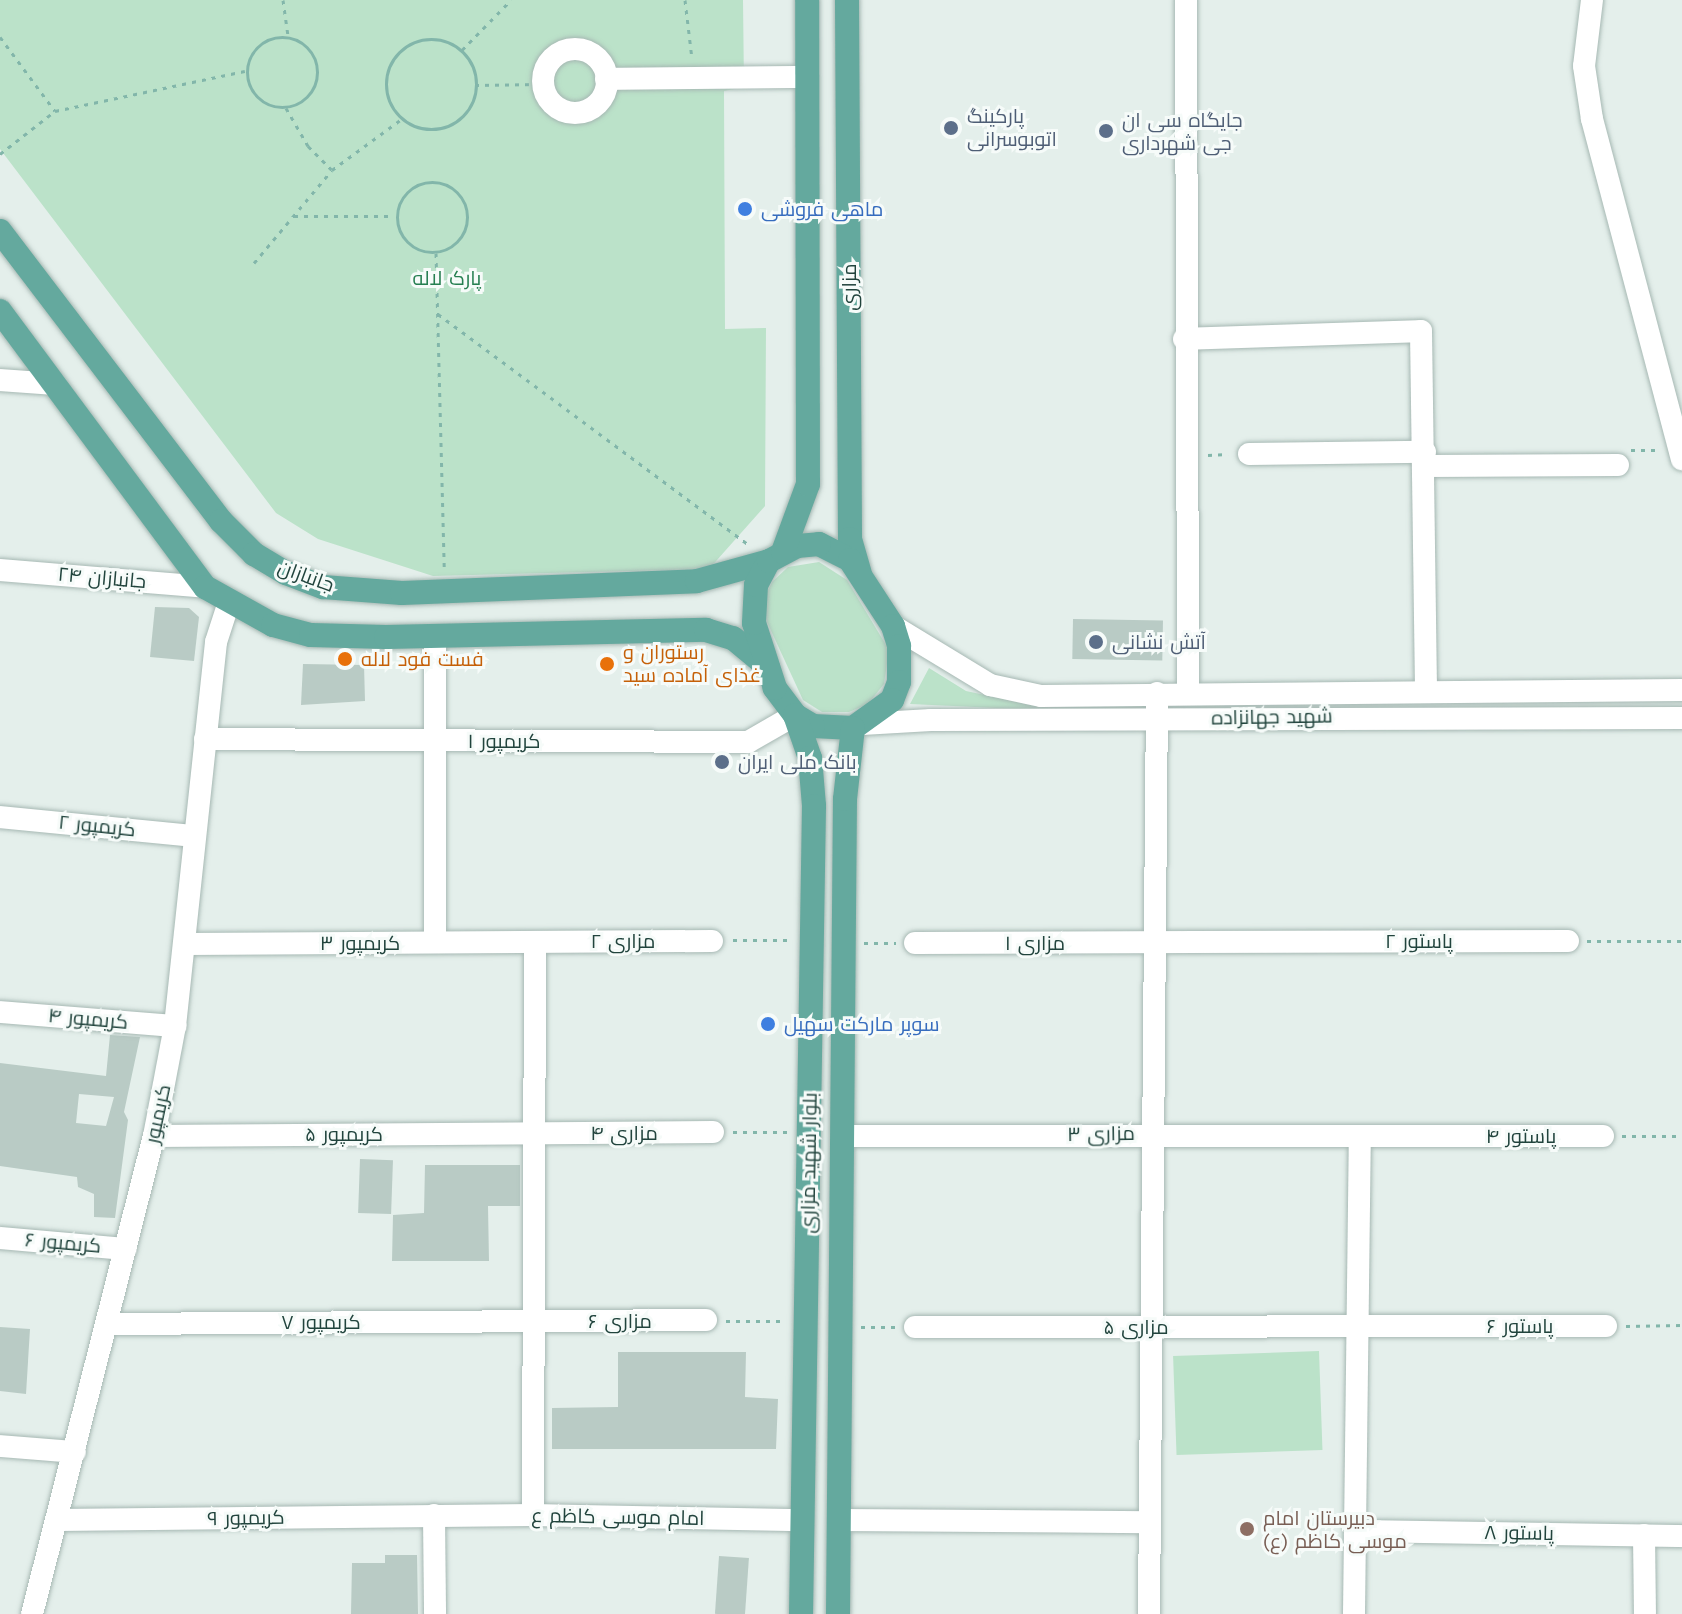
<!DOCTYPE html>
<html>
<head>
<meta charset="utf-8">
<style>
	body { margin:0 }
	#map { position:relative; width:1682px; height:1614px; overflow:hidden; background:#e4efeb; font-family:"Work Sans",Cairo,sans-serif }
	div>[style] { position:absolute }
	.green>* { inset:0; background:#bbe2c9; transform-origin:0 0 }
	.building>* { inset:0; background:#b9cbc5; transform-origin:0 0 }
	.path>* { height:3px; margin-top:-1.5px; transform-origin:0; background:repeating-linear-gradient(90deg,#82b6aa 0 4px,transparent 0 10px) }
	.path>.ring { margin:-1.5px; padding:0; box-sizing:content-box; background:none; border:3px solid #82b6aa; border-radius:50% }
	.roads { filter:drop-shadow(0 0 2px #a6b8b3) drop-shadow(0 0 2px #a6b8b3) }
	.minor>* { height:22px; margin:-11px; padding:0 11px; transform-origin:11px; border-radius:11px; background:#fff }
	.minor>.ring { margin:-11px; padding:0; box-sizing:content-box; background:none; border:22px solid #fff; border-radius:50% }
	.major>* { height:24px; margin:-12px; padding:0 12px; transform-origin:12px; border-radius:12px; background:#64a99e }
	.dots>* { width:22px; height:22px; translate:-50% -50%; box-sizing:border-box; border:4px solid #f6fbf9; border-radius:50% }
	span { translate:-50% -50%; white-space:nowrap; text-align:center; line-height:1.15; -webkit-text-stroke:6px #f6fbf9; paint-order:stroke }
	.service-label { font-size:20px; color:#4e5e75 }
	.left { translate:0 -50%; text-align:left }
	.shop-label { font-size:20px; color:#366cbe }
	.park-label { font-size:20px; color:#267f51 }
	.street-label { font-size:20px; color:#21443d }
	.food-label { font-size:20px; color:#c56008 }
	.education-label { font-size:20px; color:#785e54 }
</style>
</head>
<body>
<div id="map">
	<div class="green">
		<i style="clip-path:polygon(0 0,743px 0,744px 87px,724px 91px,725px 329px,766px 328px,765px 506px,709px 569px,433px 576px,318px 539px,276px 513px,0 149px)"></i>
		<i style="clip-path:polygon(819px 562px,847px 580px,889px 650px,884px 684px,868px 704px,849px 712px,822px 712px,803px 700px,767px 622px,766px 594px,772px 582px,788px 567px)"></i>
		<i style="clip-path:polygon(929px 668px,966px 691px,1060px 711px,910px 704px)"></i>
		<i style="left:1319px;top:1351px;width:99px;height:146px;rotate:88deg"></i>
	</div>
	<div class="building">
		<i style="clip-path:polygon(155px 607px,189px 608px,199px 617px,194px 661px,150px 657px)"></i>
		<i style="left:1073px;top:619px;width:90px;height:40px;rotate:1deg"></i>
		<i style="clip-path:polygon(303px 664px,364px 665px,365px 701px,301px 705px)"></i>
		<i style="clip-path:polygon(evenodd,110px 1035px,140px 1037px,124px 1112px,128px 1120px,115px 1218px,94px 1217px,94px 1194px,78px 1187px,77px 1177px,0 1166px,0 1063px,106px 1076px,110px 1035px,79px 1094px,114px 1097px,106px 1126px,76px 1123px,79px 1094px)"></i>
		<i style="left:360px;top:1159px;width:33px;height:54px;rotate:2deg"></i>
		<i style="clip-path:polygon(425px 1165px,520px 1165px,520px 1206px,488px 1206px,489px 1261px,392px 1261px,393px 1215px,424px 1213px)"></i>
		<i style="clip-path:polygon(0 1327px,30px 1329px,26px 1394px,0 1391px)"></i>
		<i style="clip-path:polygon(618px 1352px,746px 1352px,745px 1397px,778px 1399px,776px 1449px,552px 1449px,552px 1408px,618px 1407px)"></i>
		<i style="clip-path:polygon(385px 1555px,417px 1555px,418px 1614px,351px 1614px,352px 1563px,385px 1563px)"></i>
		<i style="left:719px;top:1556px;width:30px;height:58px;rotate:4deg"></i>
	</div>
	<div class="path">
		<i style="left:283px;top:0;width:37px;rotate:82deg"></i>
		<i style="left:685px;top:0;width:59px;rotate:83.2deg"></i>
		<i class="ring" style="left:247px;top:37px;width:67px;height:67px"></i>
		<i style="left:0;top:37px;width:92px;rotate:53.4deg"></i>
		<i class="ring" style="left:386px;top:39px;width:87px;height:87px"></i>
		<i style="left:462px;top:50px;width:70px;rotate:-45.6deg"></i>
		<i style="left:475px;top:85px;width:66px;rotate:-0.9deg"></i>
		<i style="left:286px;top:108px;width:44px;rotate:59.9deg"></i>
		<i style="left:308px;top:146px;width:33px;rotate:45deg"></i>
		<i style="left:0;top:154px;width:70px;rotate:-38deg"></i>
		<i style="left:55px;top:111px;width:194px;rotate:-11.9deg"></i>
		<i class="ring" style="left:397px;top:182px;width:67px;height:67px"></i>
		<i style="left:294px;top:216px;width:100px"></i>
		<i style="left:436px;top:253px;width:316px;rotate:88.5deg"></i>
		<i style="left:254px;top:263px;width:121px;rotate:-50deg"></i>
		<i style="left:332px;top:170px;width:88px;rotate:-36.2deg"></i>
		<i style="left:438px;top:314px;width:387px;rotate:36.6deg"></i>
		<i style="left:1631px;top:450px;width:28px"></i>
		<i style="left:1208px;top:455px;width:20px;rotate:-3deg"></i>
		<i style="left:733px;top:940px;width:60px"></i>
		<i style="left:1587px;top:941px;width:95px"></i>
		<i style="left:864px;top:943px;width:32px"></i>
		<i style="left:733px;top:1132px;width:57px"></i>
		<i style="left:1622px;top:1136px;width:60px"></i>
		<i style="left:726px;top:1321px;width:60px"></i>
		<i style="left:1626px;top:1326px;width:56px;rotate:-1deg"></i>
		<i style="left:861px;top:1327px;width:36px"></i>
	</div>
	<div class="roads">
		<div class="minor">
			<i style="left:1186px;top:0;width:692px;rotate:89.83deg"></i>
			<i style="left:1592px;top:0;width:66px;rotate:96.9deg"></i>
			<i style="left:1584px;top:66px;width:54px;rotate:81.4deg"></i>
			<i style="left:1592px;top:119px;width:352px;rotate:75.2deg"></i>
			<i class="ring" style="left:543px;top:49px;width:42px;height:42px"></i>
			<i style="left:606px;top:79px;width:201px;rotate:-0.6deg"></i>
			<i style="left:1184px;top:339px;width:237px;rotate:-1.9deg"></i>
			<i style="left:1421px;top:331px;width:359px;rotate:89.2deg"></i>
			<i style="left:0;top:380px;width:55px;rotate:4.2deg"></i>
			<i style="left:1249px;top:454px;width:176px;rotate:-0.7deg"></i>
			<i style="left:1426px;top:466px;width:192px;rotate:-0.3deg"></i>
			<i style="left:0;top:570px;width:206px;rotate:4.7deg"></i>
			<i style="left:893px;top:626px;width:114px;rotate:31.3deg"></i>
			<i style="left:990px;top:685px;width:52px;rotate:12.2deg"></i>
			<i style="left:1041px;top:696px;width:641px;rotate:-0.54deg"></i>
			<i style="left:862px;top:724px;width:69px;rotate:-3.3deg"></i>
			<i style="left:931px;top:720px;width:751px;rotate:-0.15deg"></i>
			<i style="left:205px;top:739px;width:543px;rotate:0.32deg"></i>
			<i style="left:748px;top:742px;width:54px;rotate:-29.9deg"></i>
			<i style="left:0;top:817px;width:195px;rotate:5.6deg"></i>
			<i style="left:435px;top:942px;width:306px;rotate:-90deg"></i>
			<i style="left:915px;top:943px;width:653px;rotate:-0.18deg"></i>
			<i style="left:186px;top:944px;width:526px;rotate:-0.33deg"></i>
			<i style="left:0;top:1012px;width:176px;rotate:4.6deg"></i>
			<i style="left:154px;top:1136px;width:559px;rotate:-0.41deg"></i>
			<i style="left:843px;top:1136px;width:760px"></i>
			<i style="left:0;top:1238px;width:126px;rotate:5deg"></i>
			<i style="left:107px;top:1324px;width:599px;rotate:-0.38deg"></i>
			<i style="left:915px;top:1327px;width:691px;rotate:-0.08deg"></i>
			<i style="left:0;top:1446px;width:75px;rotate:4.6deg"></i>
			<i style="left:434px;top:1515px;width:99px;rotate:89.4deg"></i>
			<i style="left:533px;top:1515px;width:573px;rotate:-89.8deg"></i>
			<i style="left:57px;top:1520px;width:476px;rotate:-0.6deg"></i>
			<i style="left:533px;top:1515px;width:269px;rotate:1.1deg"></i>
			<i style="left:840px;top:1520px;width:309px;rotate:0.4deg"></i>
			<i style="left:1355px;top:1531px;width:327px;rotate:0.9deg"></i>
			<i style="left:1644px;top:1535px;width:79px;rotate:89.3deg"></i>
			<i style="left:32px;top:1614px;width:493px;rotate:-75.7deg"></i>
			<i style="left:154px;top:1136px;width:112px;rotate:-79.2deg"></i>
			<i style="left:175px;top:1026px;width:386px;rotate:-83.9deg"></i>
			<i style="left:216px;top:642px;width:40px;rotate:-72deg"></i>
			<i style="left:1149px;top:1614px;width:921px;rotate:-89.5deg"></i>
			<i style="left:1354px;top:1614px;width:477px;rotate:-89.3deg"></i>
		</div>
		<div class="major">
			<i style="left:847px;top:0;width:539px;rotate:89.68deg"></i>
			<i style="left:850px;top:539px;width:35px;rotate:74deg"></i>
			<i style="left:0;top:231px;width:365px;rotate:52.7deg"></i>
			<i style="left:221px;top:521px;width:47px;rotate:45deg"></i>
			<i style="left:254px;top:554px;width:37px;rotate:31deg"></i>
			<i style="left:286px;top:573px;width:40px;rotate:21deg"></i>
			<i style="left:323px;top:587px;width:79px;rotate:4.3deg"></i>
			<i style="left:402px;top:593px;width:295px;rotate:-2.3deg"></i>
			<i style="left:697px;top:581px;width:75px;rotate:-15.5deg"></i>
			<i style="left:0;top:311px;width:344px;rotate:53.4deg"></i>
			<i style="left:205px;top:587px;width:78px;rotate:29.2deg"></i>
			<i style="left:273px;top:625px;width:39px;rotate:15deg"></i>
			<i style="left:311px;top:635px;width:75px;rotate:1.5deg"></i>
			<i style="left:386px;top:637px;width:320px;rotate:-1.3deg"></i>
			<i style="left:706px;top:630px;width:28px;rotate:17deg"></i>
			<i style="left:733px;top:638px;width:45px;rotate:39.6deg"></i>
			<i style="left:819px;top:544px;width:35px;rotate:27deg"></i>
			<i style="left:850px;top:560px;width:79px;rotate:56.9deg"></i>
			<i style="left:893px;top:626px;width:21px;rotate:73deg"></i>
			<i style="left:899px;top:646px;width:36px;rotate:90deg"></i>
			<i style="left:899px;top:682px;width:19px;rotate:111deg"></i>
			<i style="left:892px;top:700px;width:48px;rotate:144.3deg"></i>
			<i style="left:853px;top:728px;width:40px;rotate:-177.1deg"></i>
			<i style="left:813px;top:726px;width:21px;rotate:-149deg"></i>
			<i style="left:795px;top:715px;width:34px;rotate:-127deg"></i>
			<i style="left:775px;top:688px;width:68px;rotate:-107.9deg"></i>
			<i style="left:754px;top:623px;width:38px;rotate:-87deg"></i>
			<i style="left:756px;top:585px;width:27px;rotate:-62deg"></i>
			<i style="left:769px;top:561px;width:32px;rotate:-28deg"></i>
			<i style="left:797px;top:546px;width:22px;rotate:-5deg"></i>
			<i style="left:783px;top:552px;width:72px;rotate:-69.8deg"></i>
			<i style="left:808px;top:484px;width:484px;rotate:-90.1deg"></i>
			<i style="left:795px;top:715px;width:46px;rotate:70.8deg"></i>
			<i style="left:810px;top:758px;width:48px;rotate:85.2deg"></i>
			<i style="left:814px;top:806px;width:808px;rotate:90.92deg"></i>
			<i style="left:838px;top:1614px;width:815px;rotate:-89.51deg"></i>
			<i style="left:845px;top:799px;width:71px;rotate:-83.6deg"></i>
		</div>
	</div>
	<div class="dots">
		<i style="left:951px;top:128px;background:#5c6f8a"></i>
		<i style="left:1106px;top:131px;background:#5c6f8a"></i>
		<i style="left:745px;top:209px;background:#3f7fe0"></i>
		<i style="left:1096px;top:642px;background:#5c6f8a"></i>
		<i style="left:345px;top:659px;background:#e8710a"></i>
		<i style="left:607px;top:664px;background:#e8710a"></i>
		<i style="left:722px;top:762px;background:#5c6f8a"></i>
		<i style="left:768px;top:1024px;background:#3f7fe0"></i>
		<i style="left:1247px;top:1529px;background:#8d6e63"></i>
	</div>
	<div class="service-label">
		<span class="left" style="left:967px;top:128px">پارکینگ<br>اتوبوسرانی</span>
		<span class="left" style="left:1122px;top:132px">جایگاه سی ان<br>جی شهرداری</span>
		<span class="left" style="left:1112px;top:642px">آتش نشانی</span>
		<span class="left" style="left:738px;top:762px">بانک ملی ایران</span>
	</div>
	<div class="shop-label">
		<span class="left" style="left:761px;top:209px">ماهی فروشی</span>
		<span class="left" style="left:784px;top:1024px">سوپر مارکت سهیل</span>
	</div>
	<div class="park-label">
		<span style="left:447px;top:278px">پارک لاله</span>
	</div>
	<div class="street-label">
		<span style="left:849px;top:287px;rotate:-90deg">مزاری</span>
		<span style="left:306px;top:576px;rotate:20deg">جانبازان</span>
		<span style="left:102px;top:578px;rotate:5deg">جانبازان ۲۴</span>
		<span style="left:1272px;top:717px;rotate:-1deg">شهید جهانزاده</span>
		<span style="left:504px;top:741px">کریمپور ۱</span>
		<span style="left:97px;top:826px;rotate:6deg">کریمپور ۲</span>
		<span style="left:623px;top:941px">مزاری ۲</span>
		<span style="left:1419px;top:941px">پاستور ۲</span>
		<span style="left:360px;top:943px">کریمپور ۳</span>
		<span style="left:1035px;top:943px">مزاری ۱</span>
		<span style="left:88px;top:1019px;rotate:5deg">کریمپور ۴</span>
		<span style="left:158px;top:1114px;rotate:-78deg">کریمپور</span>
		<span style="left:624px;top:1133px">مزاری ۴</span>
		<span style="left:344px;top:1134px">کریمپور ۵</span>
		<span style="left:1101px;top:1134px;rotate:-1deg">مزاری ۳</span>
		<span style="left:1521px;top:1136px">پاستور ۴</span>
		<span style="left:809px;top:1163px;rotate:-89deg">بلوار شهید مزاری</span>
		<span style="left:63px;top:1243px;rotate:5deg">کریمپور ۶</span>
		<span style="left:620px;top:1321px">مزاری ۶</span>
		<span style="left:321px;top:1322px">کریمپور ۷</span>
		<span style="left:1520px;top:1326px">پاستور ۶</span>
		<span style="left:1136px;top:1327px">مزاری ۵</span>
		<span style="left:618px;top:1517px;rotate:1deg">امام موسی کاظم ع</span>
		<span style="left:246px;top:1518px;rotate:-1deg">کریمپور ۹</span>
		<span style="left:1519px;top:1533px;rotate:1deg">پاستور ۸</span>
	</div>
	<div class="food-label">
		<span class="left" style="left:623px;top:664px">رستوران و<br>غذای آماده سید</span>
		<span class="left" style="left:361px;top:659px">فست فود لاله</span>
	</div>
	<div class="education-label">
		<span class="left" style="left:1263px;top:1530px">دبیرستان امام<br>موسی کاظم (ع)</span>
	</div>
</div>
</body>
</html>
